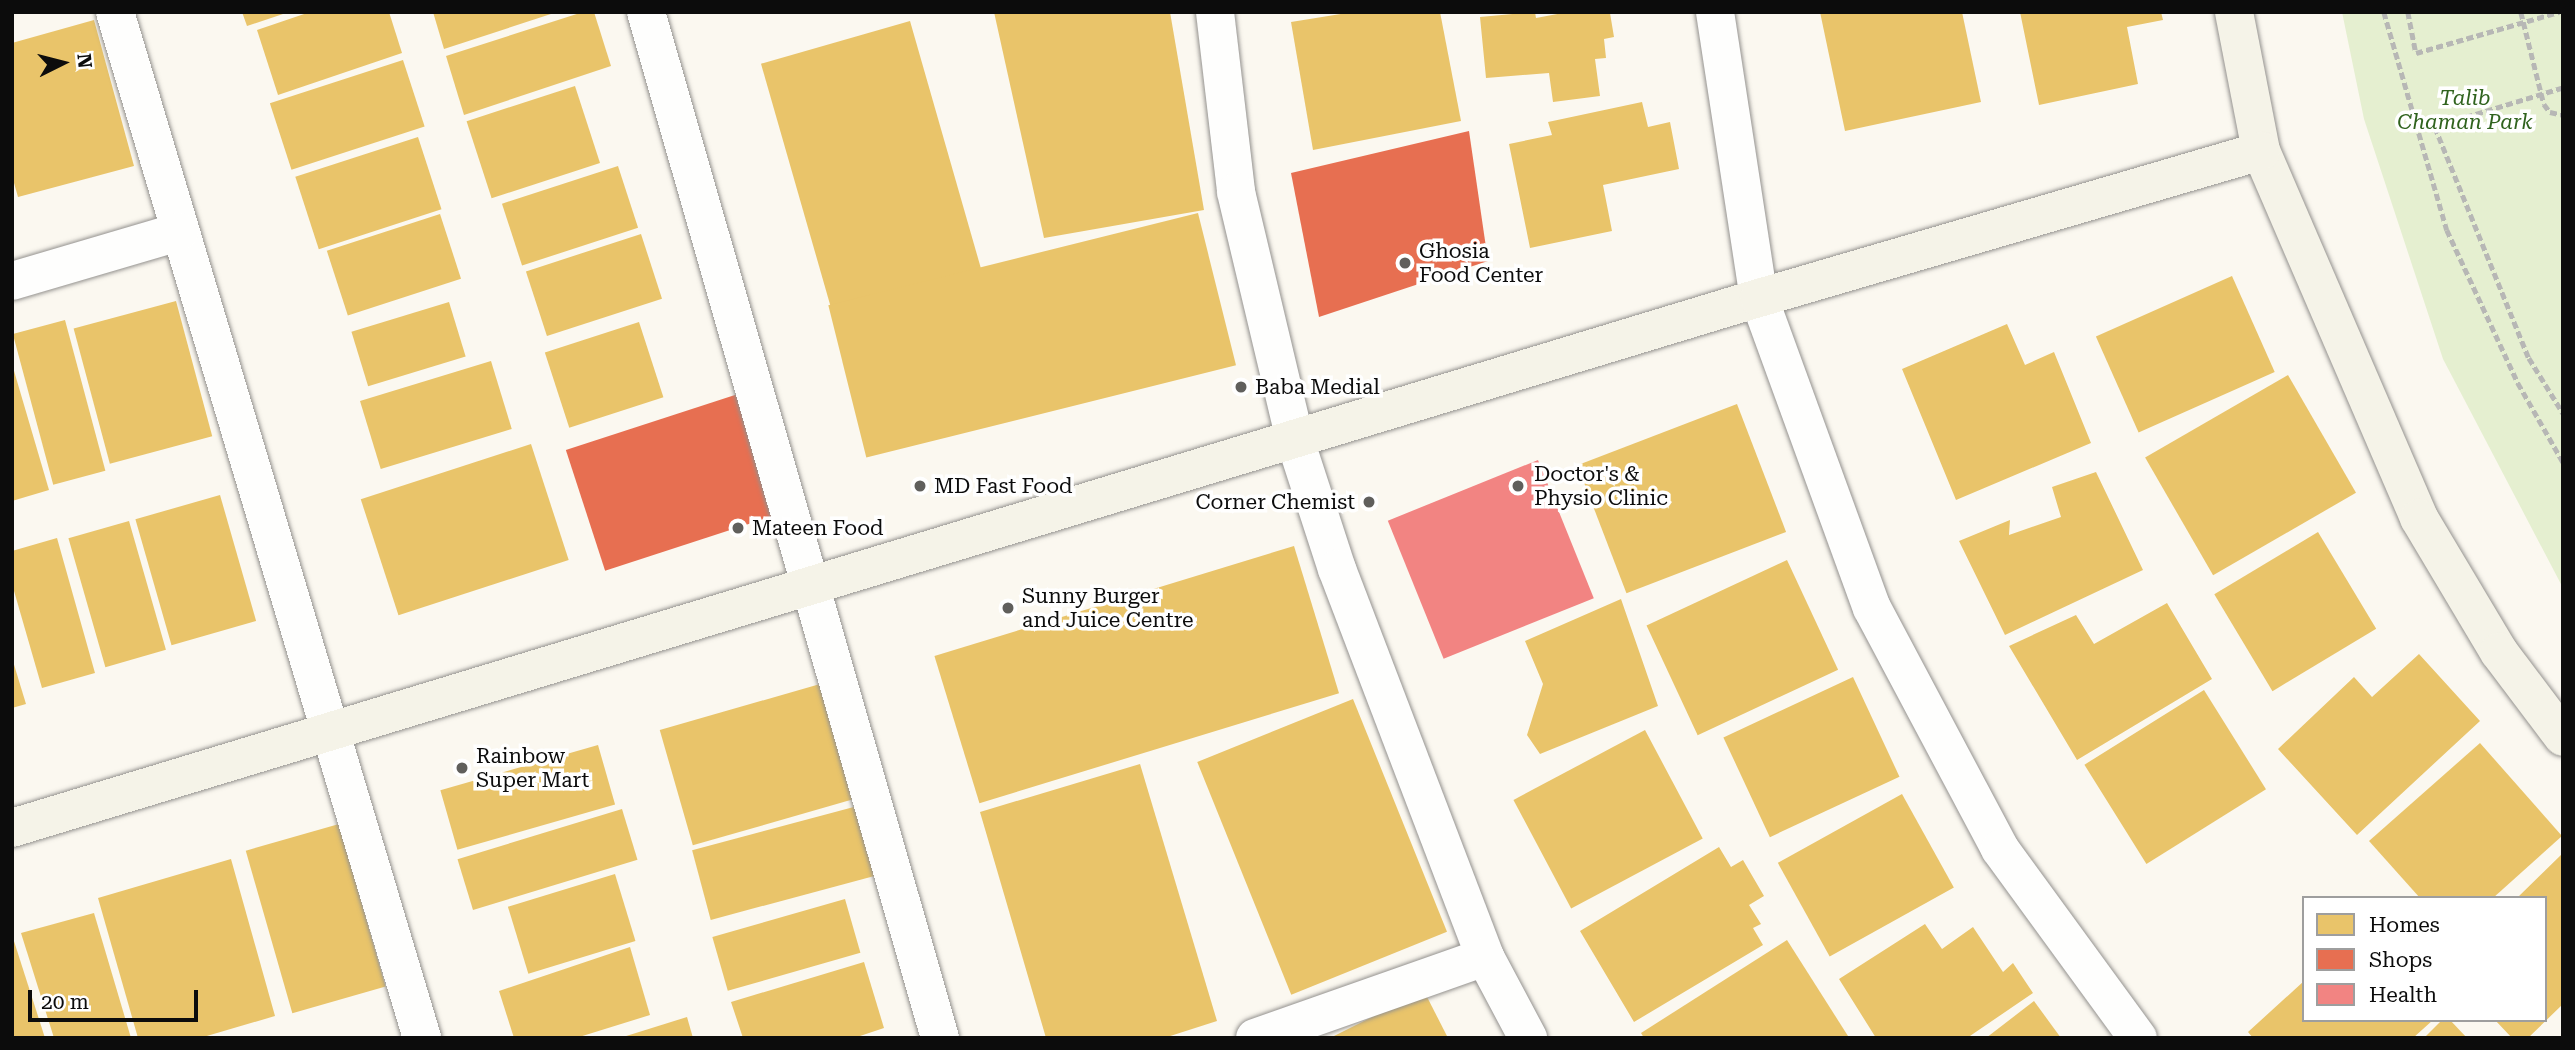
<!DOCTYPE html>
<html>
<head>
<meta charset="utf-8">
<style>
	body { margin:0 }
	#map { position:relative; width:2575px; height:1050px; overflow:hidden; background:#fbf8f0; font-family:"Roboto Serif",serif }
	div>[style] { position:absolute }
	.green>* { inset:0; background:#e5efd0 }
	.homes>* { inset:0; background:#e9c46a; transform-origin:0 0 }
	.shops>* { inset:0; background:#e76f51; transform-origin:0 0 }
	.health>* { inset:0; background:#f28482; transform-origin:0 0 }
	.path>* { height:4.5px; margin-top:-2.25px; transform-origin:0; background:repeating-linear-gradient(90deg,#b7b7b5 0 7px,transparent 0 10.5px) }
	.roads { filter:drop-shadow(0 0 2px #94928f) drop-shadow(0 0 2px #94928f) }
	.street>* { height:38px; margin:-19px; padding:0 19px; transform-origin:19px; border-radius:19px; background:#fefefd }
	.secondary>* { height:38px; margin:-19px; padding:0 19px; transform-origin:19px; border-radius:19px; background:#f5f3e8 }
	.dots>* { width:19px; height:19px; translate:-50% -50%; box-sizing:border-box; border:4px solid #fff; border-radius:50% }
	span { translate:-50% -50%; white-space:nowrap; text-align:center; line-height:1.15; -webkit-text-stroke:7px #fff; paint-order:stroke }
	.park-label { font-size:21px; color:#30631e; font-style:italic }
	.poi-label { font-size:21px; color:#0c0c0c }
	.left { translate:0 -50%; text-align:left }
	.right { translate:-100% -50%; text-align:right }
	.frame { position:absolute; inset:0; border:14px solid #0c0c0c; pointer-events:none }
	.legend { position:absolute; left:2302px; top:896px; width:245px; height:126px; box-sizing:border-box; background:#fff; border:2px solid #9e9e9e; margin:0; padding:9px 12px; list-style:none; font-size:21px; color:#0c0c0c }
	.legend li { display:flex; align-items:center; gap:14px; height:35px }
	.legend b { width:35px; border:2px solid #9e9e9e }
	.north { position:absolute; left:28px; top:28px; width:70px; height:70px; -webkit-text-stroke:5px #fff; paint-order:stroke; rotate:84deg; font-size:19px; font-weight:700; line-height:28px; text-align:center; color:#0c0c0c }
	.north::after { content:''; display:block; margin:auto; width:24px; height:32px; background:#0c0c0c; clip-path:polygon(50% 0,100% 100%,50% 72%,0 100%) }
	.scale { position:absolute; left:28px; top:990px; width:170px; height:32px; box-sizing:border-box; border:4px solid #0c0c0c; border-top:0; padding-left:9px; font-size:21px; line-height:24px; white-space:nowrap; color:#0c0c0c; -webkit-text-stroke:5px #fff; paint-order:stroke }
</style>
</head>
<body>
<div id="map">
	<div class="green">
		<i style="clip-path:polygon(2342px 12px,2563px 12px,2563px 588px,2443px 359px,2364px 119px)"></i>
	</div>
	<div class="homes">
		<i style="clip-path:polygon(242px 12px,285px 12px,286px 13px,247px 26px)"></i>
		<i style="clip-path:polygon(310px 12px,389px 12px,402px 53px,278px 95px,257px 30px)"></i>
		<i style="clip-path:polygon(433px 12px,554px 12px,554px 13px,444px 49px)"></i>
		<i style="clip-path:polygon(583px 12px,594px 12px,611px 66px,464px 115px,446px 56px)"></i>
		<i style="clip-path:polygon(994px 12px,1170px 12px,1204px 210px,1044px 238px)"></i>
		<i style="clip-path:polygon(1353px 12px,1440px 12px,1461px 121px,1313px 150px,1291px 22px)"></i>
		<i style="clip-path:polygon(1535px 12px,1536px 18px,1568px 12px,1610px 13px,1614px 37px,1604px 39px,1606px 58px,1595px 59px,1600px 96px,1553px 102px,1549px 73px,1486px 78px,1480px 17px)"></i>
		<i style="clip-path:polygon(1820px 12px,1962px 12px,1981px 102px,1845px 131px)"></i>
		<i style="clip-path:polygon(2020px 12px,2161px 12px,2163px 20px,2127px 27px,2138px 84px,2039px 105px)"></i>
		<i style="clip-path:polygon(94px 20px,134px 166px,18px 197px,12px 176px,12px 43px)"></i>
		<i style="left:910px;top:21px;width:259px;height:155px;rotate:74deg"></i>
		<i style="left:403px;top:60px;width:70px;height:140px;rotate:72deg"></i>
		<i style="left:575px;top:86px;width:81px;height:114px;rotate:72deg"></i>
		<i style="clip-path:polygon(1642px 102px,1648px 127px,1670px 122px,1679px 169px,1603px 185px,1612px 231px,1530px 248px,1509px 144px,1552px 135px,1548px 122px)"></i>
		<i style="left:418px;top:137px;width:76px;height:129px;rotate:72deg"></i>
		<i style="left:618px;top:166px;width:65px;height:122px;rotate:72deg"></i>
		<i style="left:1198px;top:213px;width:157px;height:381px;rotate:76deg"></i>
		<i style="left:440px;top:214px;width:68px;height:119px;rotate:72deg"></i>
		<i style="left:641px;top:234px;width:68px;height:121px;rotate:72deg"></i>
		<i style="left:2232px;top:276px;width:105px;height:149px;rotate:66deg"></i>
		<i style="left:176px;top:301px;width:140px;height:106px;rotate:75deg"></i>
		<i style="left:449px;top:302px;width:57px;height:102px;rotate:73deg"></i>
		<i style="left:65px;top:320px;width:156px;height:54px;rotate:75deg"></i>
		<i style="left:639px;top:322px;width:79px;height:99px;rotate:72deg"></i>
		<i style="clip-path:polygon(2007px 324px,2025px 365px,2054px 352px,2091px 443px,1956px 500px,1902px 369px)"></i>
		<i style="left:491px;top:361px;width:71px;height:137px;rotate:73deg"></i>
		<i style="clip-path:polygon(12px 364px,49px 490px,12px 501px)"></i>
		<i style="left:2288px;top:375px;width:136px;height:165px;rotate:60deg"></i>
		<i style="left:1737px;top:404px;width:137px;height:171px;rotate:69deg"></i>
		<i style="left:531px;top:444px;width:122px;height:179px;rotate:72deg"></i>
		<i style="clip-path:polygon(2096px 472px,2143px 570px,2005px 635px,1959px 541px,2010px 520px,2009px 535px,2061px 517px,2052px 487px)"></i>
		<i style="left:220px;top:495px;width:131px;height:88px;rotate:74deg"></i>
		<i style="left:129px;top:521px;width:134px;height:63px;rotate:74deg"></i>
		<i style="left:2318px;top:532px;width:113px;height:121px;rotate:59deg"></i>
		<i style="clip-path:polygon(57px 538px,95px 673px,42px 688px,12px 584px,12px 551px)"></i>
		<i style="left:1294px;top:546px;width:154px;height:376px;rotate:73deg"></i>
		<i style="left:1787px;top:560px;width:121px;height:155px;rotate:65deg"></i>
		<i style="clip-path:polygon(1621px 599px,1658px 706px,1540px 754px,1527px 735px,1543px 684px,1525px 641px)"></i>
		<i style="clip-path:polygon(2167px 603px,2212px 679px,2077px 760px,2009px 646px,2076px 615px,2094px 644px)"></i>
		<i style="clip-path:polygon(2419px 654px,2480px 721px,2357px 835px,2278px 749px,2354px 677px,2372px 697px)"></i>
		<i style="clip-path:polygon(12px 658px,26px 704px,12px 708px)"></i>
		<i style="left:1853px;top:677px;width:110px;height:143px;rotate:65deg"></i>
		<i style="left:827px;top:682px;width:120px;height:174px;rotate:74deg"></i>
		<i style="left:2204px;top:690px;width:117px;height:141px;rotate:58deg"></i>
		<i style="left:1353px;top:699px;width:251px;height:168px;rotate:68deg"></i>
		<i style="left:1645px;top:730px;width:123px;height:149px;rotate:62deg"></i>
		<i style="clip-path:polygon(2480px 743px,2562px 836px,2493px 898px,2420px 898px,2369px 841px)"></i>
		<i style="left:598px;top:745px;width:62px;height:164px;rotate:74deg"></i>
		<i style="clip-path:polygon(1140px 764px,1217px 1021px,1164px 1038px,1046px 1038px,980px 812px)"></i>
		<i style="left:1902px;top:794px;width:107px;height:142px;rotate:61deg"></i>
		<i style="left:865px;top:804px;width:72px;height:179px;rotate:75deg"></i>
		<i style="left:622px;top:809px;width:53px;height:172px;rotate:73deg"></i>
		<i style="left:339px;top:824px;width:169px;height:97px;rotate:74deg"></i>
		<i style="clip-path:polygon(1719px 847px,1731px 867px,1743px 860px,1764px 896px,1749px 905px,1761px 924px,1753px 928px,1763px 945px,1634px 1022px,1580px 931px)"></i>
		<i style="clip-path:polygon(2563px 853px,2563px 1004px,2528px 1038px,2512px 1038px,2495px 1020px,2545px 1020px,2545px 898px,2517px 898px)"></i>
		<i style="clip-path:polygon(231px 859px,275px 1016px,200px 1038px,138px 1038px,98px 898px)"></i>
		<i style="left:615px;top:874px;width:70px;height:112px;rotate:73deg"></i>
		<i style="left:845px;top:899px;width:56px;height:138px;rotate:74deg"></i>
		<i style="clip-path:polygon(94px 913px,131px 1038px,54px 1038px,21px 933px)"></i>
		<i style="clip-path:polygon(1925px 924px,1942px 949px,1973px 927px,2003px 972px,2013px 963px,2033px 993px,1967px 1038px,1876px 1038px,1839px 979px)"></i>
		<i style="clip-path:polygon(13px 938px,45px 1038px,12px 1038px)"></i>
		<i style="clip-path:polygon(1787px 940px,1848px 1036px,1644px 1038px,1641px 1033px)"></i>
		<i style="clip-path:polygon(630px 947px,650px 1015px,576px 1038px,514px 1038px,499px 991px)"></i>
		<i style="clip-path:polygon(864px 962px,884px 1028px,854px 1038px,743px 1038px,731px 1002px)"></i>
		<i style="clip-path:polygon(2304px 981px,2304px 1020px,2433px 1020px,2413px 1038px,2253px 1038px,2248px 1032px)"></i>
		<i style="clip-path:polygon(1424px 991px,1448px 1038px,1330px 1038px)"></i>
		<i style="clip-path:polygon(2034px 1001px,2061px 1038px,1986px 1038px)"></i>
		<i style="clip-path:polygon(687px 1017px,693px 1038px,623px 1038px,623px 1037px)"></i>
		<i style="clip-path:polygon(2442px 1020px,2450px 1020px,2467px 1038px,2424px 1038px)"></i>
	</div>
	<div class="shops">
		<i style="clip-path:polygon(1469px 131px,1488px 261px,1319px 317px,1291px 173px)"></i>
		<i style="left:738px;top:394px;width:127px;height:181px;rotate:72deg"></i>
	</div>
	<div class="health">
		<i style="left:1538px;top:460px;width:149px;height:162px;rotate:68deg"></i>
	</div>
	<div class="path">
		<i style="left:2384px;top:12px;width:227px;rotate:73.9deg"></i>
		<i style="left:2447px;top:230px;width:169px;rotate:65.1deg"></i>
		<i style="left:2518px;top:383px;width:91px;rotate:60.3deg"></i>
		<i style="left:2408px;top:12px;width:42px;rotate:79deg"></i>
		<i style="left:2416px;top:53px;width:149px;rotate:-16deg"></i>
		<i style="left:2521px;top:12px;width:95px;rotate:76deg"></i>
		<i style="left:2544px;top:104px;width:10px;rotate:53deg"></i>
		<i style="left:2550px;top:112px;width:13px;rotate:13deg"></i>
		<i style="left:2563px;top:88px;width:134px;rotate:163.1deg"></i>
		<i style="left:2435px;top:127px;width:249px;rotate:67.9deg"></i>
		<i style="left:2529px;top:358px;width:65px;rotate:58.3deg"></i>
	</div>
	<div class="roads">
		<div class="street">
			<i style="left:115px;top:12px;width:1071px;rotate:73.34deg"></i>
			<i style="left:646px;top:12px;width:1067px;rotate:74.01deg"></i>
			<i style="left:1215px;top:12px;width:181px;rotate:83.3deg"></i>
			<i style="left:1236px;top:192px;width:255px;rotate:76.6deg"></i>
			<i style="left:1295px;top:440px;width:136px;rotate:72deg"></i>
			<i style="left:1337px;top:569px;width:415px;rotate:69.1deg"></i>
			<i style="left:1485px;top:957px;width:92px;rotate:62deg"></i>
			<i style="left:1715px;top:12px;width:289px;rotate:81.3deg"></i>
			<i style="left:1759px;top:298px;width:330px;rotate:70deg"></i>
			<i style="left:1872px;top:608px;width:273px;rotate:62deg"></i>
			<i style="left:2000px;top:849px;width:234px;rotate:53.9deg"></i>
			<i style="left:12px;top:281px;width:174px;rotate:-16.4deg"></i>
			<i style="left:1255px;top:1038px;width:244px;rotate:-19.4deg"></i>
		</div>
		<div class="secondary">
			<i style="left:2234px;top:12px;width:142px;rotate:79deg"></i>
			<i style="left:2261px;top:151px;width:400px;rotate:66.7deg"></i>
			<i style="left:2419px;top:518px;width:156px;rotate:59.2deg"></i>
			<i style="left:2499px;top:652px;width:106px;rotate:53deg"></i>
			<i style="left:12px;top:828px;width:1826px;rotate:-16.88deg"></i>
			<i style="left:1759px;top:298px;width:523px;rotate:-16.32deg"></i>
		</div>
	</div>
	<div class="dots">
		<i style="left:1405px;top:263px;background:#605f5c"></i>
		<i style="left:1241px;top:387px;background:#605f5c"></i>
		<i style="left:920px;top:486px;background:#605f5c"></i>
		<i style="left:1518px;top:486px;background:#605f5c"></i>
		<i style="left:1369px;top:502px;background:#605f5c"></i>
		<i style="left:738px;top:528px;background:#605f5c"></i>
		<i style="left:1008px;top:608px;background:#605f5c"></i>
		<i style="left:462px;top:768px;background:#605f5c"></i>
	</div>
	<div class="park-label">
		<span style="left:2465px;top:110px">Talib<br>Chaman Park</span>
	</div>
	<div class="poi-label">
		<span class="left" style="left:1419px;top:263px">Ghosia<br>Food Center</span>
		<span class="left" style="left:1255px;top:387px">Baba Medial</span>
		<span class="left" style="left:1534px;top:486px">Doctor's &amp;<br>Physio Clinic</span>
		<span class="left" style="left:934px;top:486px">MD Fast Food</span>
		<span class="right" style="left:1355px;top:502px">Corner Chemist</span>
		<span class="left" style="left:752px;top:528px">Mateen Food</span>
		<span class="left" style="left:1022px;top:608px">Sunny Burger<br>and Juice Centre</span>
		<span class="left" style="left:476px;top:768px">Rainbow<br>Super Mart</span>
	</div>
	<div class="frame"></div>
	<ul class="legend">
	<li><b style="height:19px;background:#e9c46a"></b>Homes</li>
	<li><b style="height:19px;background:#e76f51"></b>Shops</li>
	<li><b style="height:19px;background:#f28482"></b>Health</li>
	</ul>
	<div class="north">N</div>
	<div class="scale">20 m</div>
</div>
</body>
</html>
